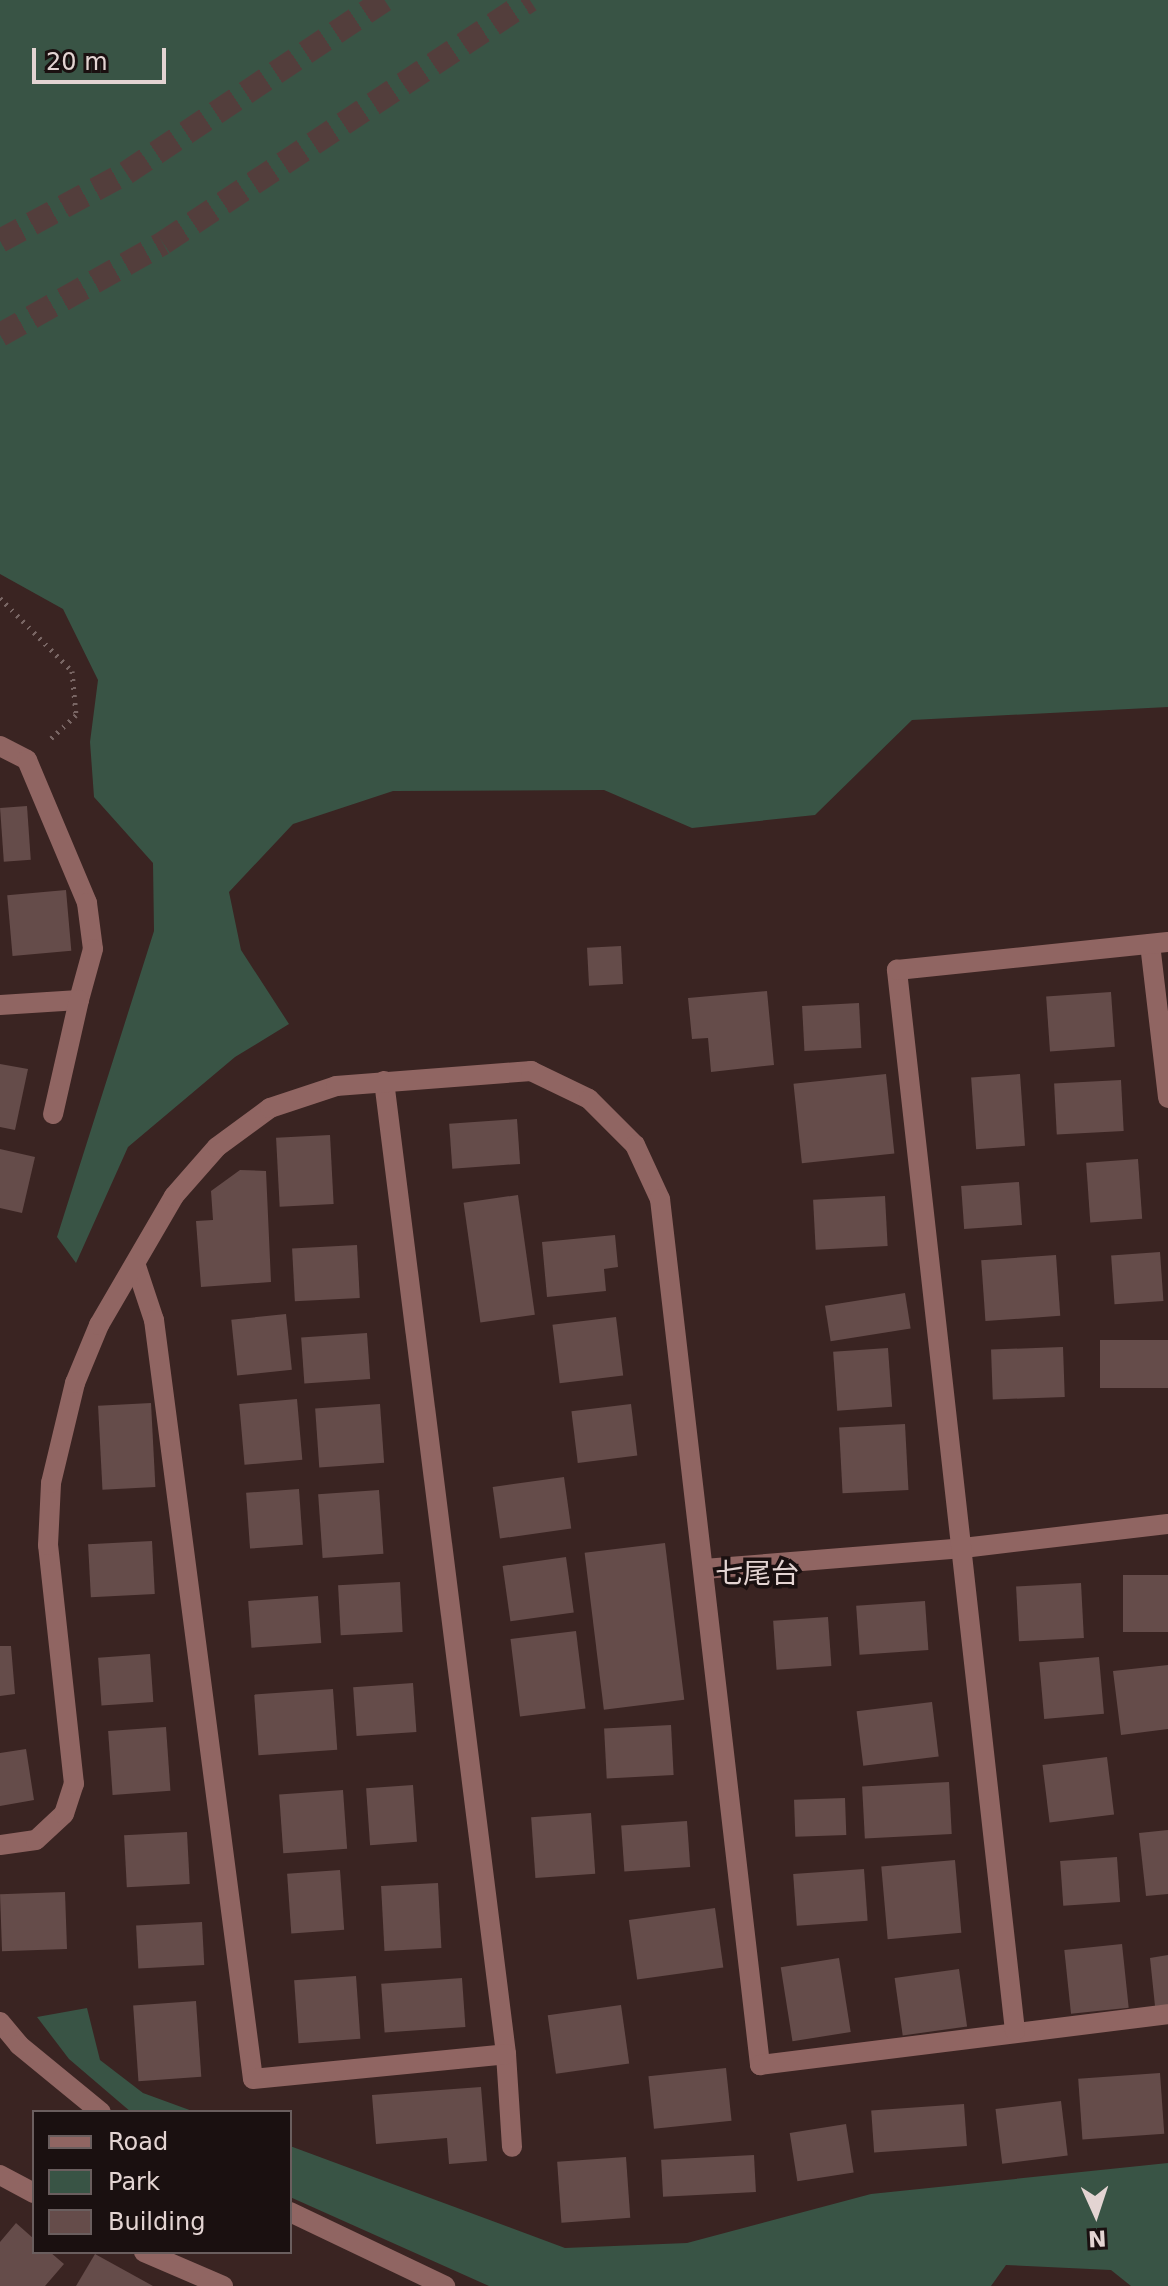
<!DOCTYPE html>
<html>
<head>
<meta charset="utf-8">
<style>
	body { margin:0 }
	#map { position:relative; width:1168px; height:2286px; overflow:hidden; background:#3a2422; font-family:"DejaVu Sans","Noto Sans JP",sans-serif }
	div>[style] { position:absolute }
	.green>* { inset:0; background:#395445 }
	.building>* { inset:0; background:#654c4a; transform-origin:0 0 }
	.highway-tunnel>* { height:24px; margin-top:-12px; transform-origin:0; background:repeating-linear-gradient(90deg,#533e3c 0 24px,transparent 0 36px) }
	.path>* { height:5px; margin-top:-2.5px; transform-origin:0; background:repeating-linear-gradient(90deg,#796664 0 2px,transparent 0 8px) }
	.minor>* { height:20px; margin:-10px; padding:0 10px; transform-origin:10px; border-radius:10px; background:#906562 }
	span { translate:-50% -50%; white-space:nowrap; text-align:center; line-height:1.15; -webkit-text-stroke:7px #1a1010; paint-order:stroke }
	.quarter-label { font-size:28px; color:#e3d4d2 }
	.legend { position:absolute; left:32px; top:2110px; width:260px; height:144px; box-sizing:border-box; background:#1a1010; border:2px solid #6a5e5e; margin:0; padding:10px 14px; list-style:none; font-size:24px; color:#e3d4d2 }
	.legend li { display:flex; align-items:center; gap:16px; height:40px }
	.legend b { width:40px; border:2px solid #6a5e5e }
	.north { position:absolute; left:1056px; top:2174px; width:80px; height:80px; -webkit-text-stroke:6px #1a1010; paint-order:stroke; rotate:177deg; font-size:22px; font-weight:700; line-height:32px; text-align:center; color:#e3d4d2 }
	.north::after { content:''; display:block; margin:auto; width:28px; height:36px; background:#e3d4d2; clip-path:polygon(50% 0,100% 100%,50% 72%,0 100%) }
	.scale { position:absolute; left:32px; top:48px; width:134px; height:36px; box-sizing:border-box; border:4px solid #e3d4d2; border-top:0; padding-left:10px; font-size:24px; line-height:28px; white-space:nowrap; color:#e3d4d2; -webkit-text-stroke:6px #1a1010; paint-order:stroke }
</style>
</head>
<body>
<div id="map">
	<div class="green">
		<i style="clip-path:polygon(0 0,1168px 0,1168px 707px,912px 720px,815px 815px,692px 828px,604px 790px,393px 791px,293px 824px,229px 892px,241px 950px,289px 1024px,235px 1057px,128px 1147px,76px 1263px,57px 1237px,154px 931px,153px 863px,94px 797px,90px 742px,98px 680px,63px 609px,0 574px)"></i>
		<i style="clip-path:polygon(87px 2008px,100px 2060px,143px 2093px,195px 2112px,131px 2112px,69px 2059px,37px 2017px)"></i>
		<i style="clip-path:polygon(290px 2146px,565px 2248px,687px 2243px,871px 2194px,1168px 2163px,1168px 2286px,1131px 2286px,1111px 2270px,1006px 2265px,991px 2286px,489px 2286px,290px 2197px)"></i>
	</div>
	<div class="building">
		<i style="left:27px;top:806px;width:54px;height:27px;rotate:86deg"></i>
		<i style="left:66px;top:890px;width:61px;height:59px;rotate:85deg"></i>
		<i style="left:621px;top:946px;width:38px;height:34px;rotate:87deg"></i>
		<i style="clip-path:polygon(767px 991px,774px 1065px,711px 1072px,708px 1038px,692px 1039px,688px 998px)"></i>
		<i style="left:1111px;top:992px;width:55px;height:65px;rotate:86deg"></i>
		<i style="left:859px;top:1003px;width:45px;height:57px;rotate:87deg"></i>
		<i style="clip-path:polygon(0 1064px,28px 1069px,15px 1130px,0 1127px)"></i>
		<i style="left:886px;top:1074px;width:80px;height:93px;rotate:84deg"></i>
		<i style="left:1020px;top:1074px;width:72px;height:49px;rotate:86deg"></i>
		<i style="left:1121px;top:1080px;width:51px;height:67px;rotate:87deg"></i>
		<i style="left:517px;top:1119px;width:45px;height:68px;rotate:86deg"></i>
		<i style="left:330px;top:1135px;width:69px;height:54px;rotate:87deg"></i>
		<i style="clip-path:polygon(0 1149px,35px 1157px,22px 1213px,0 1208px)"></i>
		<i style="left:1138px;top:1159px;width:60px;height:52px;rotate:86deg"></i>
		<i style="clip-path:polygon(240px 1170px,266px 1171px,271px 1282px,201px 1287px,196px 1221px,213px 1220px,211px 1191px)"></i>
		<i style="left:1019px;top:1182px;width:43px;height:58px;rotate:86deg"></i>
		<i style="left:518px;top:1195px;width:121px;height:55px;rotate:82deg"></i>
		<i style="left:885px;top:1196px;width:50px;height:72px;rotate:87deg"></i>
		<i style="clip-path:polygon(615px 1235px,618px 1267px,604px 1269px,606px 1291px,547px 1297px,542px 1242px)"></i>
		<i style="left:357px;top:1245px;width:53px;height:65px;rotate:87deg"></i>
		<i style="left:1160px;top:1252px;width:49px;height:49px;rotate:86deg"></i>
		<i style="left:1056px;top:1255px;width:61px;height:75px;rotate:86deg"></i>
		<i style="left:905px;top:1293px;width:36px;height:81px;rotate:81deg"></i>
		<i style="left:286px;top:1314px;width:56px;height:55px;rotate:84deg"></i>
		<i style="left:616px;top:1317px;width:59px;height:64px;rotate:83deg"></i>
		<i style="left:367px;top:1333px;width:46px;height:66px;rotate:86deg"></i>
		<i style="left:1168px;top:1340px;width:48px;height:68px;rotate:90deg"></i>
		<i style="left:1063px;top:1347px;width:50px;height:72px;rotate:88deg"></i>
		<i style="left:888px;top:1348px;width:59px;height:55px;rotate:86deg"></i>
		<i style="left:297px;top:1399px;width:61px;height:58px;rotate:85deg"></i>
		<i style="left:151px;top:1403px;width:84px;height:53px;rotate:87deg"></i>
		<i style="left:380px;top:1404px;width:59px;height:65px;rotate:86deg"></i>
		<i style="left:631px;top:1404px;width:52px;height:60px;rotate:83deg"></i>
		<i style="left:905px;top:1424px;width:66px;height:66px;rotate:87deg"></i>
		<i style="left:564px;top:1477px;width:52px;height:72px;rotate:82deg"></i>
		<i style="left:299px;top:1489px;width:56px;height:53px;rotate:86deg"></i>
		<i style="left:379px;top:1490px;width:64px;height:61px;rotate:86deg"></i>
		<i style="left:152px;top:1541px;width:53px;height:64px;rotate:87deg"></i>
		<i style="left:665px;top:1543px;width:158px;height:81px;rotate:83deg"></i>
		<i style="left:566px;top:1557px;width:56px;height:64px;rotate:82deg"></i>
		<i style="left:1168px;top:1575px;width:57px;height:45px;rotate:90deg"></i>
		<i style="left:400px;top:1582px;width:50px;height:62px;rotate:87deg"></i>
		<i style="left:1081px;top:1583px;width:55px;height:65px;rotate:87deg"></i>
		<i style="left:318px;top:1596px;width:47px;height:70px;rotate:86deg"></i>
		<i style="left:925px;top:1601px;width:49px;height:69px;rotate:86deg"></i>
		<i style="left:828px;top:1617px;width:49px;height:55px;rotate:86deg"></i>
		<i style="left:576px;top:1631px;width:78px;height:66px;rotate:83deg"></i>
		<i style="clip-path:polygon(0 1646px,11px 1646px,15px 1694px,0 1696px)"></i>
		<i style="left:150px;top:1654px;width:48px;height:52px;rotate:86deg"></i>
		<i style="left:1099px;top:1657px;width:57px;height:60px;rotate:85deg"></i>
		<i style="clip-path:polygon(1168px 1665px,1168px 1729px,1121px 1735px,1113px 1671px)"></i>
		<i style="left:413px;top:1683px;width:49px;height:60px;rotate:86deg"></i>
		<i style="left:333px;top:1689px;width:61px;height:79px;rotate:86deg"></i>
		<i style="left:932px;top:1702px;width:55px;height:76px;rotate:83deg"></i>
		<i style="left:671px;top:1725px;width:50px;height:67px;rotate:87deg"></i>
		<i style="left:166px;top:1727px;width:64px;height:58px;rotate:86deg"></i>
		<i style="clip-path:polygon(26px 1749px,34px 1800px,0 1806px,0 1753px)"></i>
		<i style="left:1107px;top:1757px;width:58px;height:65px;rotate:83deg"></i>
		<i style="left:949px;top:1782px;width:52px;height:87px;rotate:87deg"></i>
		<i style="left:413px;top:1785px;width:57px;height:47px;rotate:86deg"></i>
		<i style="left:343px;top:1790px;width:59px;height:64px;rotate:86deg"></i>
		<i style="left:845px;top:1798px;width:37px;height:51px;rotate:88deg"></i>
		<i style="left:591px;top:1813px;width:61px;height:60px;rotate:86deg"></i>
		<i style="left:687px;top:1821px;width:46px;height:66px;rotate:86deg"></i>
		<i style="clip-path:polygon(1168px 1830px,1168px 1894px,1146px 1896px,1139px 1833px)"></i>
		<i style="left:187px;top:1832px;width:52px;height:63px;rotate:87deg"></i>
		<i style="left:1117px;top:1857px;width:45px;height:57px;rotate:86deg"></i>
		<i style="left:955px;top:1860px;width:73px;height:74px;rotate:85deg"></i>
		<i style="left:864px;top:1869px;width:52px;height:71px;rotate:86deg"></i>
		<i style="left:340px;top:1870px;width:60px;height:53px;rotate:86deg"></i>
		<i style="left:438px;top:1883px;width:65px;height:57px;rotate:87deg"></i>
		<i style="left:65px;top:1892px;width:57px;height:65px;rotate:88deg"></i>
		<i style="left:715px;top:1908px;width:60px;height:87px;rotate:82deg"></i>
		<i style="left:202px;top:1922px;width:43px;height:66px;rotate:87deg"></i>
		<i style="left:1122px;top:1944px;width:64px;height:58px;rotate:84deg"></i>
		<i style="clip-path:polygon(1168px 1955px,1168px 2005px,1155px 2006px,1150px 1958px)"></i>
		<i style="left:839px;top:1958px;width:75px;height:59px;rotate:81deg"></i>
		<i style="left:959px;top:1969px;width:58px;height:65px;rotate:82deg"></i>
		<i style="left:356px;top:1976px;width:63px;height:62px;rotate:86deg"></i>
		<i style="left:462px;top:1978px;width:49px;height:81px;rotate:86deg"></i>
		<i style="left:196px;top:2001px;width:76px;height:63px;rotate:86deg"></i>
		<i style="left:621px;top:2005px;width:59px;height:74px;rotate:82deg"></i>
		<i style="left:726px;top:2068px;width:53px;height:78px;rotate:84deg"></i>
		<i style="left:1160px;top:2073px;width:61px;height:82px;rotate:86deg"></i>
		<i style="clip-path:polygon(481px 2087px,487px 2161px,449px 2164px,447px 2138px,376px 2144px,372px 2095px)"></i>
		<i style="left:1061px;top:2101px;width:55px;height:66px;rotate:83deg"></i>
		<i style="left:964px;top:2104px;width:42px;height:93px;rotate:86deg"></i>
		<i style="left:846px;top:2124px;width:49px;height:57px;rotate:81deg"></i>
		<i style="left:754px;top:2155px;width:37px;height:93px;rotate:87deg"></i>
		<i style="left:626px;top:2157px;width:61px;height:69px;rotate:86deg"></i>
		<i style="clip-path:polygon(16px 2223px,34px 2239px,34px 2252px,50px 2252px,64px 2264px,45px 2286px,0 2286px,0 2242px)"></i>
		<i style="clip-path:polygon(95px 2254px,153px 2286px,76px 2286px)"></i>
	</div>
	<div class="highway-tunnel">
		<i style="left:0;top:241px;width:143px;rotate:-28.4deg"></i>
		<i style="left:126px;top:173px;width:311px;rotate:-33.8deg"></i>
		<i style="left:0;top:335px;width:187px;rotate:-29.4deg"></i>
		<i style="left:163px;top:243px;width:440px;rotate:-33.5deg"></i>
	</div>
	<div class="path">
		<i style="left:0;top:598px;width:103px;rotate:45.4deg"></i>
		<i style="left:72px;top:671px;width:44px;rotate:84.8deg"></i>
		<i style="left:76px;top:715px;width:37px;rotate:137deg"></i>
	</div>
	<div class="minor">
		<i style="left:0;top:746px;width:30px;rotate:27deg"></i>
		<i style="left:27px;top:760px;width:155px;rotate:67.2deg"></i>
		<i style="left:87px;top:903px;width:46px;rotate:82.6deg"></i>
		<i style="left:93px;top:949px;width:53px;rotate:105.4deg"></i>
		<i style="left:1150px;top:944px;width:155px;rotate:83.3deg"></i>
		<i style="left:0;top:1005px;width:79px;rotate:-3.6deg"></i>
		<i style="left:79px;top:1000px;width:117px;rotate:102.8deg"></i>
		<i style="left:384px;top:1081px;width:981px;rotate:82.85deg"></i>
		<i style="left:506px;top:2054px;width:93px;rotate:86.3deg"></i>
		<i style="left:136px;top:1266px;width:57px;rotate:71.6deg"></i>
		<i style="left:154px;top:1320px;width:765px;rotate:82.57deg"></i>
		<i style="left:253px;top:2079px;width:254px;rotate:-5.6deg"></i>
		<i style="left:704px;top:1569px;width:260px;rotate:-4.6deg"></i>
		<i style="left:963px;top:1548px;width:206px;rotate:-6.7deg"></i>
		<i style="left:0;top:1845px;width:36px;rotate:-8deg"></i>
		<i style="left:36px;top:1840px;width:38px;rotate:-43deg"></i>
		<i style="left:64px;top:1814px;width:32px;rotate:-72deg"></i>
		<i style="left:74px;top:1784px;width:240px;rotate:-96.2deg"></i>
		<i style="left:48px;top:1545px;width:62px;rotate:-87.2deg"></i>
		<i style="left:51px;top:1483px;width:103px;rotate:-76.5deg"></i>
		<i style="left:75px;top:1383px;width:63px;rotate:-67.5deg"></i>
		<i style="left:99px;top:1325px;width:149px;rotate:-59.8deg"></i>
		<i style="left:174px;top:1196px;width:65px;rotate:-48.7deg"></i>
		<i style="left:217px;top:1147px;width:66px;rotate:-36.3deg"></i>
		<i style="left:270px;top:1108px;width:70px;rotate:-18.4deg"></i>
		<i style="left:336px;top:1086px;width:196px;rotate:-4.4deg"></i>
		<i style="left:531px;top:1071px;width:64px;rotate:25.8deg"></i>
		<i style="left:589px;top:1099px;width:65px;rotate:45deg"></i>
		<i style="left:635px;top:1145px;width:60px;rotate:65.2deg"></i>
		<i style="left:660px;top:1199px;width:872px;rotate:83.41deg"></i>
		<i style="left:760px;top:2065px;width:411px;rotate:-7.1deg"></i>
		<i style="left:0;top:2022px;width:30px;rotate:50deg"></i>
		<i style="left:19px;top:2045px;width:106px;rotate:39.3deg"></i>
		<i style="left:1015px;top:2031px;width:1068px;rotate:-96.35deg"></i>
		<i style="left:897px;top:970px;width:272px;rotate:-5.9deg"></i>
		<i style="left:0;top:2175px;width:38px;rotate:28deg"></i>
		<i style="left:290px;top:2212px;width:172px;rotate:25.5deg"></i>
		<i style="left:144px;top:2252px;width:86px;rotate:23.3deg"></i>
	</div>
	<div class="quarter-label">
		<span style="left:757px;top:1574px">七尾台</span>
	</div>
	<ul class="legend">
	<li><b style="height:10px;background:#906562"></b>Road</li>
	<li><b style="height:22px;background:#395445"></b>Park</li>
	<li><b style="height:22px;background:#654c4a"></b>Building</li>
	</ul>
	<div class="north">N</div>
	<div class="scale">20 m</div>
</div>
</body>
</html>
